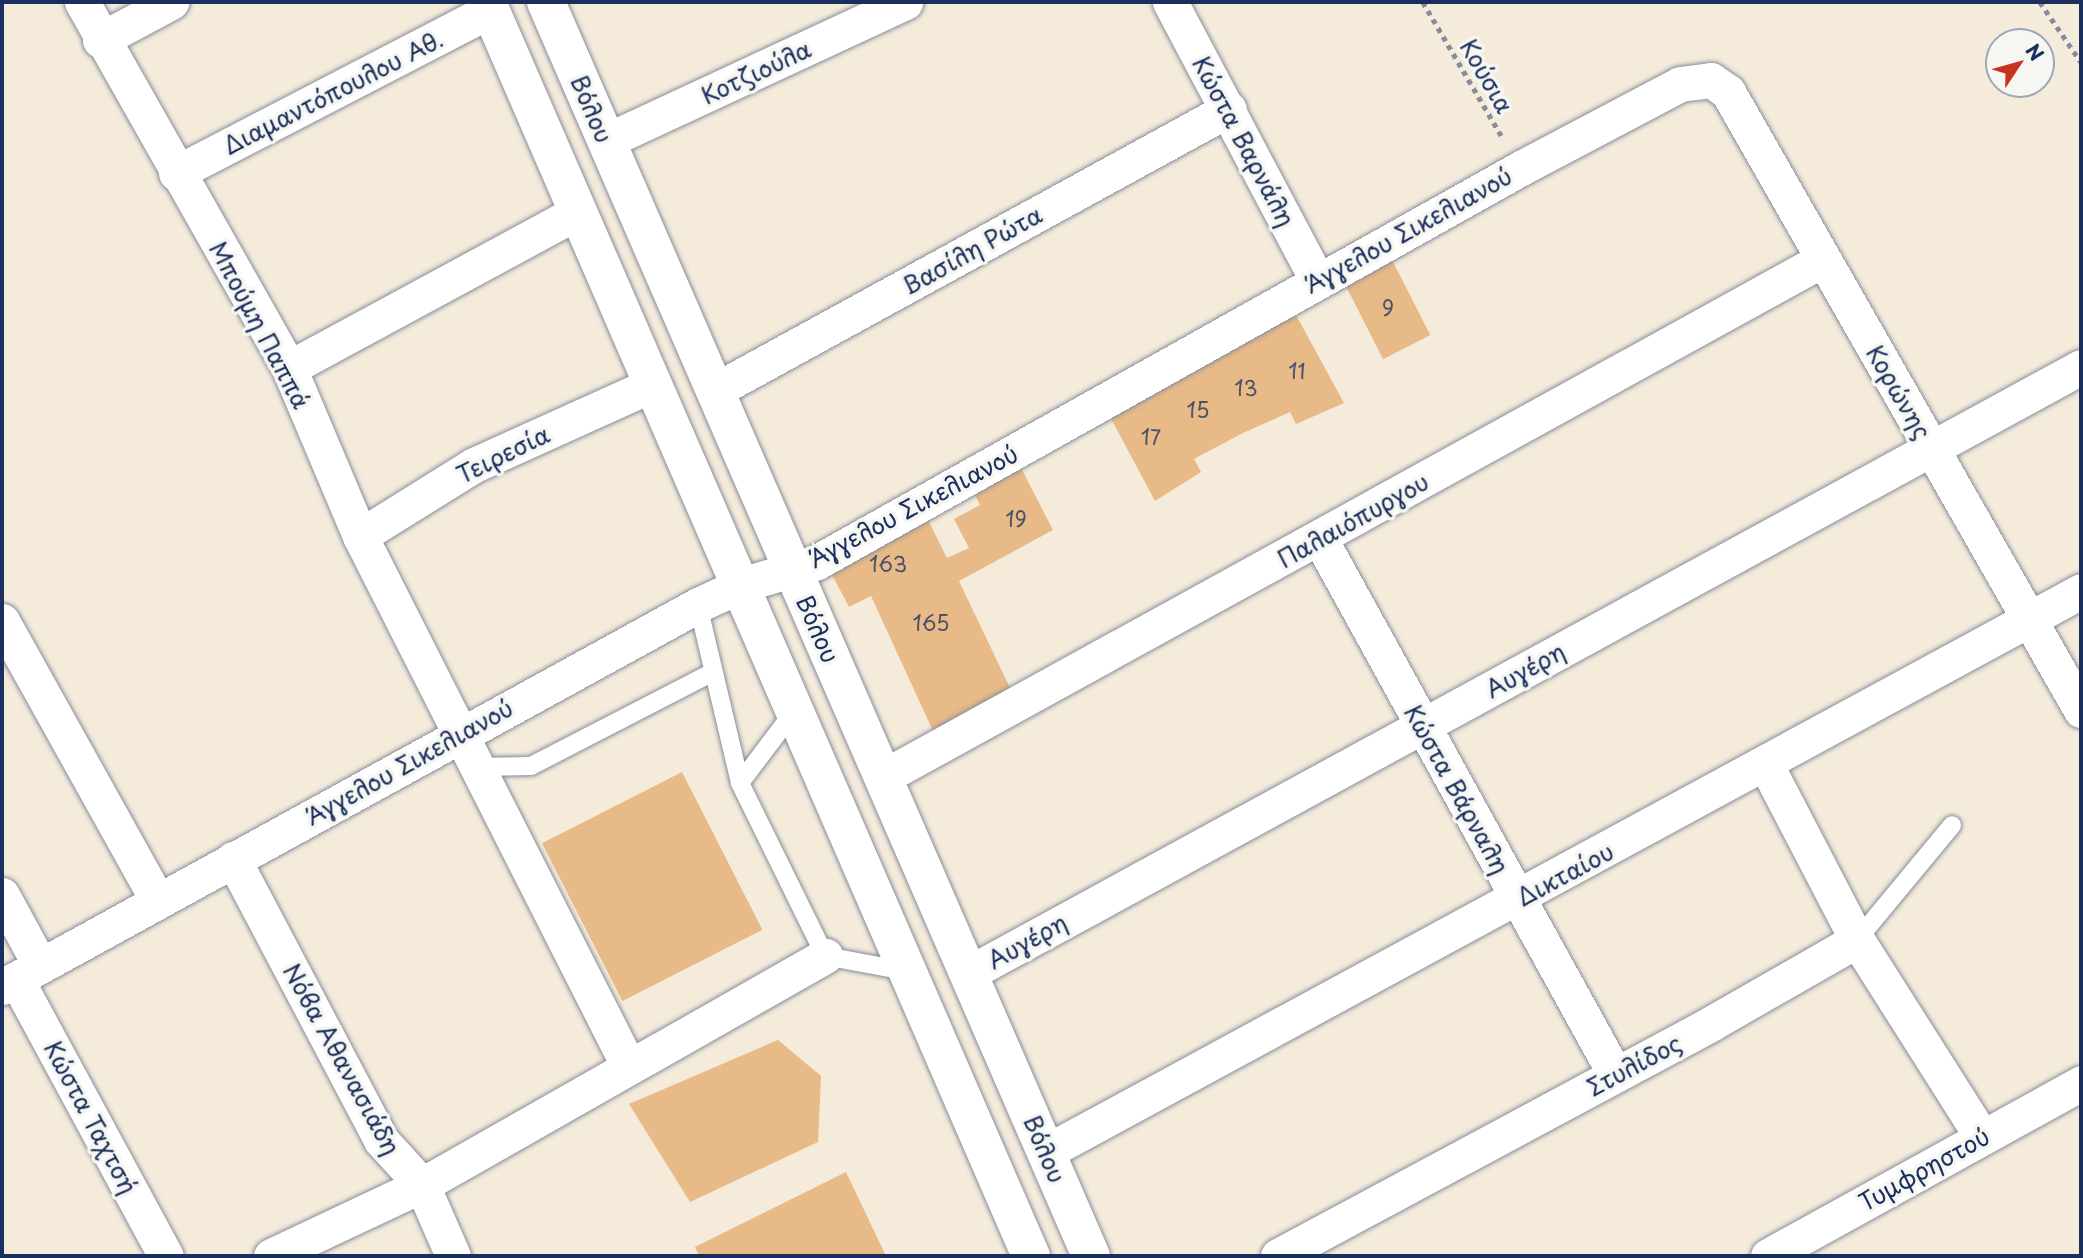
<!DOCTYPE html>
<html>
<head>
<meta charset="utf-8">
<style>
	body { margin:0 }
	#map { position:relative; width:2083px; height:1258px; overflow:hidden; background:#f4ebdb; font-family:"Playpen Sans",sans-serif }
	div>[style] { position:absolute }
	.building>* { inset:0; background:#e7ba87; transform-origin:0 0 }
	.path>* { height:4.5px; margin-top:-2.25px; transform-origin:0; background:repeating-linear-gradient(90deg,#888d9c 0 5px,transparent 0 10px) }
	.roads { filter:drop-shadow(0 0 2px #888d9c) drop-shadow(0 0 2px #888d9c) }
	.service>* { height:18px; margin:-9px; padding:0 9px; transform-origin:9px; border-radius:9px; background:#fff }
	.minor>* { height:35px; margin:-17.5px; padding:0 17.5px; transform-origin:17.5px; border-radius:17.5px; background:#fff }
	.primary>* { height:38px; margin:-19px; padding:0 19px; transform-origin:19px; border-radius:19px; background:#fff }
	span { translate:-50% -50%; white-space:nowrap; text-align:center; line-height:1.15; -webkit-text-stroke:7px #f6f6f2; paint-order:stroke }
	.number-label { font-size:21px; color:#4e5268 }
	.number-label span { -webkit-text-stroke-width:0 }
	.street-label { font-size:24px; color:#1b2f5e }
	.frame { position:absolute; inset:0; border:4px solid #1b2f5e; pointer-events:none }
	.north { position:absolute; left:1985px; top:28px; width:70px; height:70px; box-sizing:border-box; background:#f6f6f2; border:2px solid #9ea6b7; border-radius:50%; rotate:54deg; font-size:19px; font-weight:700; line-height:28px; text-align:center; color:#1b2f5e }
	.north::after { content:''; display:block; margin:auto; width:24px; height:32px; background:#c8321e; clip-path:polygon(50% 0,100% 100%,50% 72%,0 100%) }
</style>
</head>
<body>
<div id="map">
	<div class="building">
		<i style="left:1389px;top:254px;width:91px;height:53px;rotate:63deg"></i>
		<i style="clip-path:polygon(1296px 315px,1344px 403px,1296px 424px,1290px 412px,1243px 433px,1194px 459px,1201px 472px,1155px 501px,1108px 413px)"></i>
		<i style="clip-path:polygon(1019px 464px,1053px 530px,959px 581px,1011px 690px,933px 731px,871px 596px,849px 607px,828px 567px,927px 518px,947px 558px,969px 548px,954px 519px,980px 505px,973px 491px)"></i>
		<i style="left:682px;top:772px;width:177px;height:157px;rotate:63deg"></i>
		<i style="clip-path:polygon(778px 1040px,821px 1076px,818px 1142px,690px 1202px,629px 1104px)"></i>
		<i style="clip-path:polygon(846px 1172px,886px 1256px,699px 1256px,695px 1247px)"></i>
	</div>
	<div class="path">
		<i style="left:1423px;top:2px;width:160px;rotate:59.6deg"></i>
		<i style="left:2040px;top:2px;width:73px;rotate:55.7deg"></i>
	</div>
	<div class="roads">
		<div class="service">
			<i style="left:698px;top:605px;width:183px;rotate:76.7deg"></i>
			<i style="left:795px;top:710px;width:91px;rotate:127deg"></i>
			<i style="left:740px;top:783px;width:193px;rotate:63.8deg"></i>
			<i style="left:825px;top:956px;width:82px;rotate:10.5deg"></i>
			<i style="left:478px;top:767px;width:53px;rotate:-1.1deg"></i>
			<i style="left:531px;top:766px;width:205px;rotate:-27.3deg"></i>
			<i style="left:1857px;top:940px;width:149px;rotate:-50.4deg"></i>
		</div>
		<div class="minor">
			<i style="left:82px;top:2px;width:420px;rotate:60.5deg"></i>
			<i style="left:289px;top:368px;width:182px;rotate:67.1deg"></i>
			<i style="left:360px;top:536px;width:595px;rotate:63.13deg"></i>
			<i style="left:1170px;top:2px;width:314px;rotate:62.1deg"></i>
			<i style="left:100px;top:40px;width:81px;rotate:-28.2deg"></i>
			<i style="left:606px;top:141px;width:330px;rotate:-24.9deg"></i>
			<i style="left:176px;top:173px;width:354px;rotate:-27.4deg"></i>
			<i style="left:289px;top:368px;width:328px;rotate:-28.4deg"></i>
			<i style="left:714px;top:391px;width:587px;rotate:-28.7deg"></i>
			<i style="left:360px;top:536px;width:134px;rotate:-31.9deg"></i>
			<i style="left:474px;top:465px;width:196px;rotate:-24.3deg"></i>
			<i style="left:1320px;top:539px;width:611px;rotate:61.13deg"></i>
			<i style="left:2px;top:621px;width:318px;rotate:60.9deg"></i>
			<i style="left:1766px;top:765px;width:197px;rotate:62.5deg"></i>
			<i style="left:1857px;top:940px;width:233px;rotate:57.6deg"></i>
			<i style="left:883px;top:777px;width:1072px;rotate:-28.84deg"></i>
			<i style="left:233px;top:859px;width:318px;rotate:62.2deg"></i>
			<i style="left:381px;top:1140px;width:61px;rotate:47.7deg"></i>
			<i style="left:422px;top:1185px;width:77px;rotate:66.4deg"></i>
			<i style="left:2px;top:895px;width:80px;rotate:61.5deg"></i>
			<i style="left:969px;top:973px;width:1266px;rotate:-28.59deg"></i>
			<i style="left:16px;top:979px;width:315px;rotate:61.6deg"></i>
			<i style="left:2px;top:987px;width:794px;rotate:-28.76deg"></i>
			<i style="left:698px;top:605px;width:47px;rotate:-24.9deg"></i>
			<i style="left:741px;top:585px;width:79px;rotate:-16.8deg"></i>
			<i style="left:817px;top:562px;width:807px;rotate:-29.23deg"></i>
			<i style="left:1521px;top:168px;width:180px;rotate:-27.8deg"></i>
			<i style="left:1680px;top:84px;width:31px;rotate:-7deg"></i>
			<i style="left:1711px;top:80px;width:21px;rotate:35deg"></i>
			<i style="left:1728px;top:92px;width:712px;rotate:60.27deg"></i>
			<i style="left:1046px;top:1152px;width:1177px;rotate:-28.46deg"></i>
			<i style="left:271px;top:1256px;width:167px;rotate:-25.2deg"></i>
			<i style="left:422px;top:1185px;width:464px;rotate:-29.6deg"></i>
			<i style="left:1278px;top:1256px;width:493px;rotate:-28.2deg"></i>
			<i style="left:1712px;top:1023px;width:167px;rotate:-29.8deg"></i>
			<i style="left:1768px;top:1256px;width:358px;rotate:-28.9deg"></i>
		</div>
		<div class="primary">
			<i style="left:487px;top:2px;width:1367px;rotate:66.55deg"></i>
			<i style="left:546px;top:2px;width:1367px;rotate:66.51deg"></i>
		</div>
	</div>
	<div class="number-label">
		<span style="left:1388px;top:307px">9</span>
		<span style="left:1297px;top:370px">11</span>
		<span style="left:1246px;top:387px">13</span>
		<span style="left:1198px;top:409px">15</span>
		<span style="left:1151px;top:436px">17</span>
		<span style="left:1016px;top:518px">19</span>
		<span style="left:888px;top:563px">163</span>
		<span style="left:931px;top:622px">165</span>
	</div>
	<div class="street-label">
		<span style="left:756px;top:72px;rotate:-25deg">Κοτζιούλα</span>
		<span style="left:1487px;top:76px;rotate:60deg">Κούσια</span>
		<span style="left:333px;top:92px;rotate:-27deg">Διαμαντόπουλου Αθ.</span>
		<span style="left:592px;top:109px;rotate:67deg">Βόλου</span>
		<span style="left:1244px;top:141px;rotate:62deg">Κώστα Βαρνάλη</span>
		<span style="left:1408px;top:230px;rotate:-29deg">Άγγελου Σικελιανού</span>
		<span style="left:972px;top:250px;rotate:-29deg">Βασίλη Ρώτα</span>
		<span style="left:260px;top:325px;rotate:62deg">Μπούμη Παππά</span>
		<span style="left:1899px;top:392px;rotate:60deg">Κορώνης</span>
		<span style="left:503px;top:454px;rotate:-26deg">Τειρεσία</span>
		<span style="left:913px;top:506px;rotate:-28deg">Άγγελου Σικελιανού</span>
		<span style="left:1353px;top:520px;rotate:-29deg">Παλαιόπυργου</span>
		<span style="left:818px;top:629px;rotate:66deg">Βόλου</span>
		<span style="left:1525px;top:670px;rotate:-29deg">Αυγέρη</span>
		<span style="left:409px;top:762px;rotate:-29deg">Άγγελου Σικελιανού</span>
		<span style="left:1457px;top:789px;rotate:61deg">Κώστα Βάρναλη</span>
		<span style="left:1565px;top:874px;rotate:-28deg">Δικταίου</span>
		<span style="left:1027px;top:941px;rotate:-29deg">Αυγέρη</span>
		<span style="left:342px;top:1059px;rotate:61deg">Νόβα Αθανασιάδη</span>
		<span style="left:1634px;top:1065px;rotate:-28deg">Στυλίδος</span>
		<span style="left:91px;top:1117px;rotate:62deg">Κώστα Ταχτσή</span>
		<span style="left:1045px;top:1149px;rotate:67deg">Βόλου</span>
		<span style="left:1924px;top:1169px;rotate:-29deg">Τυμφρηστού</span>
	</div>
	<div class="frame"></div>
	<div class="north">N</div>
</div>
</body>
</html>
